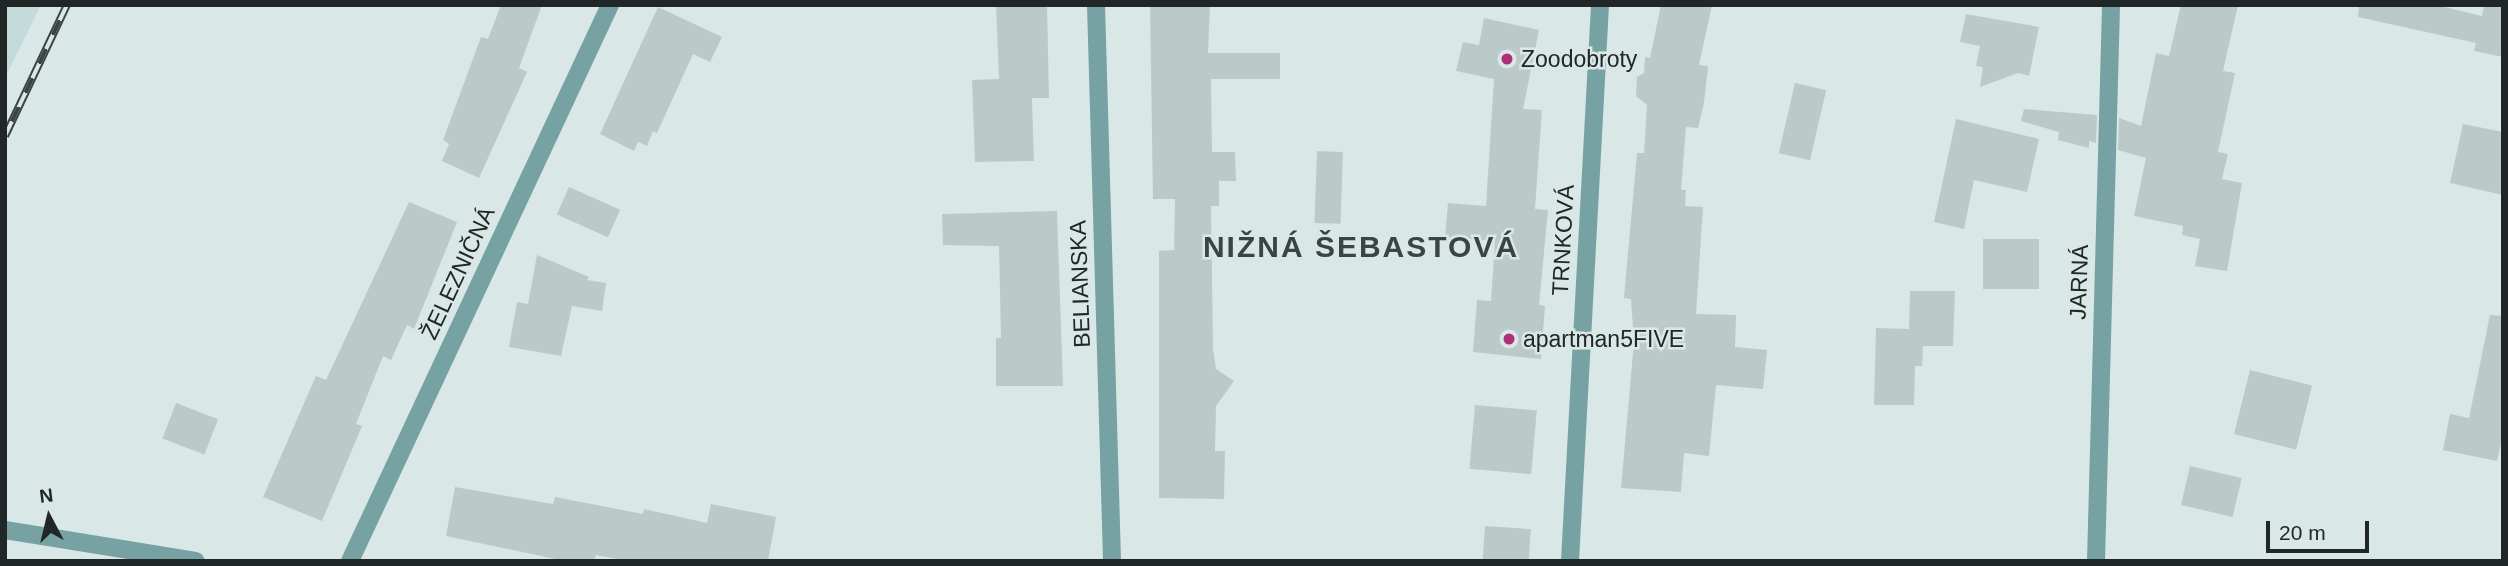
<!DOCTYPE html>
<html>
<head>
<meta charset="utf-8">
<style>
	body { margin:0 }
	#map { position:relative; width:2508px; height:566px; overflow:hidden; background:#dae7e7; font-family:Arial,sans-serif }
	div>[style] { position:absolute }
	.built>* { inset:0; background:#c4dadb }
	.building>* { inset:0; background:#bcc9c9; transform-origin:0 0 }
	.street>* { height:18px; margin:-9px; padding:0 9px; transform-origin:9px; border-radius:9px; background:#77a2a4 }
	.rail>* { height:8px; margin-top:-4px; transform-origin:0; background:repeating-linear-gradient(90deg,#dae7e7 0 16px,#3c4343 0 32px); box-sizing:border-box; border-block:2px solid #3c4343 }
	.dots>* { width:19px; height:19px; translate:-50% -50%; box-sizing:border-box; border:4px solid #dae7e7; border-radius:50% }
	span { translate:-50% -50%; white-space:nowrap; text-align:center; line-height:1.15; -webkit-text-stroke:5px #dae7e7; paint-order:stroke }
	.poi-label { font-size:23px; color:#212627 }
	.left { translate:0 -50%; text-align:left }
	.street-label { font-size:23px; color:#212627 }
	.district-label { font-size:30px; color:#3a4445; font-weight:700; letter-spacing:2px }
	.frame { position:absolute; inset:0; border:7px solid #212627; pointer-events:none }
	.north { position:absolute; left:14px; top:482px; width:70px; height:70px; -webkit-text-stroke:5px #dae7e7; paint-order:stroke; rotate:353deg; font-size:19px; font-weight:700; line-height:28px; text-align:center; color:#212627 }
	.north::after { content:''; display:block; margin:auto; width:24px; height:32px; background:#212627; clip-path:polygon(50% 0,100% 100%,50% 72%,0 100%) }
	.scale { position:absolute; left:2266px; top:521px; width:103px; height:32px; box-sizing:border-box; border:4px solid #212627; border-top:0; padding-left:9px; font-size:21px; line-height:24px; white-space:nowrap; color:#212627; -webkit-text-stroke:5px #dae7e7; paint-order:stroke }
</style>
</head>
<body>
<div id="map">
	<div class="built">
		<i style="clip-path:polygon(5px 5px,41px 5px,5px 78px)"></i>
	</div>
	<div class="building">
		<i style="clip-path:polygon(501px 5px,542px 5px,519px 68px,527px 72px,479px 178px,442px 161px,449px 144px,443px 140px,481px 37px,488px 39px)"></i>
		<i style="clip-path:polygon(996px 5px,1047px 5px,1049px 98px,1032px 98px,1034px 161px,975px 162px,972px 80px,999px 79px)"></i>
		<i style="clip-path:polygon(1150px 5px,1210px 5px,1208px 53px,1280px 53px,1280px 79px,1211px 79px,1212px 152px,1235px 152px,1236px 181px,1219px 181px,1219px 206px,1211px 206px,1213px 349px,1216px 369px,1234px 381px,1216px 406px,1215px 451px,1225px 451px,1224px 499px,1159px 498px,1159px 251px,1174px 250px,1175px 199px,1153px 199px)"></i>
		<i style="clip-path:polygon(1661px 5px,1712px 5px,1699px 65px,1708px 66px,1704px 103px,1698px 128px,1686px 127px,1681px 190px,1686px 190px,1685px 206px,1703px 207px,1696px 314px,1736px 315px,1735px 347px,1767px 350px,1763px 389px,1716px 385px,1709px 456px,1684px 453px,1681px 492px,1621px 488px,1634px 342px,1631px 299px,1624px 298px,1637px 153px,1644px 153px,1647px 105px,1636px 96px,1637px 77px,1644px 73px,1645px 57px,1650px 58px)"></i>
		<i style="clip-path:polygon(2181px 5px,2238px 5px,2223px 71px,2235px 73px,2218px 152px,2228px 154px,2222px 179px,2242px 183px,2227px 271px,2195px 266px,2200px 239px,2182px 235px,2183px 226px,2134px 216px,2146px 158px,2118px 150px,2119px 118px,2141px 126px,2156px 53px,2169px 56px)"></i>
		<i style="clip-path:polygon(2359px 5px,2436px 5px,2482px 16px,2484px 5px,2503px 5px,2503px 57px,2474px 51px,2476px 43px,2358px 17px)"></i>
		<i style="clip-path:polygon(658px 7px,722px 37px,710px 62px,693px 54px,657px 133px,653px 131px,647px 146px,638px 142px,634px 151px,600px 134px)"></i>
		<i style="clip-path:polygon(1966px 14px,2039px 27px,2029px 76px,2018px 73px,1980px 87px,1983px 67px,1976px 66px,1980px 46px,1960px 42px)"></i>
		<i style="clip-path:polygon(1484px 18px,1539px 30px,1523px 109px,1542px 110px,1535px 209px,1548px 210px,1539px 305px,1545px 306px,1541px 359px,1473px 352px,1477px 300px,1491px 301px,1495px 241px,1445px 237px,1448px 203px,1486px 206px,1494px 79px,1456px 71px,1463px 42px,1479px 45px)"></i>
		<i style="left:1795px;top:83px;width:32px;height:72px;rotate:13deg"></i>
		<i style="clip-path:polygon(2024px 109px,2097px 115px,2096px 143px,2089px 141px,2089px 148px,2058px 140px,2059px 132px,2021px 121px)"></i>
		<i style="clip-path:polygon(1956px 119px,2039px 139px,2027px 192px,1974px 180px,1964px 229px,1934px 222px)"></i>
		<i style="clip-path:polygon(2463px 124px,2503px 132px,2503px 195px,2450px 183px)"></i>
		<i style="left:1317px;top:151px;width:26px;height:72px;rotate:2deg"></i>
		<i style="left:569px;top:187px;width:56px;height:30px;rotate:24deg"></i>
		<i style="clip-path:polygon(409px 202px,457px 222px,414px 329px,407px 325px,391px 360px,383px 356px,356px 424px,362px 426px,322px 521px,263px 497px,316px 376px,326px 380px)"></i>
		<i style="clip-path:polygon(1057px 211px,1063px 386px,996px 386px,996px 338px,1001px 338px,999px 246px,943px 245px,942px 214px)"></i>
		<i style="left:1983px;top:239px;width:56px;height:50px"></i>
		<i style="clip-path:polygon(537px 255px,589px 277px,587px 280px,606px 283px,602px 311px,572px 306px,561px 356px,509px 347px,517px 302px,528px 304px)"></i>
		<i style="clip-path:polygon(1910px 291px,1955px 291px,1953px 346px,1923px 346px,1922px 366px,1915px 366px,1914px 405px,1874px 405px,1876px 328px,1909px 329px)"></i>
		<i style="clip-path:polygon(2490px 315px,2503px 316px,2503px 434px,2497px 461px,2443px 450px,2450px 414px,2469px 418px)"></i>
		<i style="left:2250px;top:370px;width:64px;height:66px;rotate:14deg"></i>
		<i style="left:176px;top:403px;width:45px;height:38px;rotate:21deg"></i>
		<i style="left:1475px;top:405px;width:62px;height:64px;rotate:5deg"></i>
		<i style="left:2190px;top:466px;width:53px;height:40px;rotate:13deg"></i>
		<i style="clip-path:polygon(455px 487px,553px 504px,555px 497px,643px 514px,644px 509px,707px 523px,711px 504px,776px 517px,768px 561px,629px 561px,596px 555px,594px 561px,565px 561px,446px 536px)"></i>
		<i style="left:1485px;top:526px;width:46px;height:35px;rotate:4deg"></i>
	</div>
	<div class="street">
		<i style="left:1096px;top:5px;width:556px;rotate:88.35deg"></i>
		<i style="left:5px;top:530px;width:193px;rotate:9.2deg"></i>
		<i style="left:350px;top:561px;width:614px;rotate:-64.94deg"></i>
		<i style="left:1570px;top:561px;width:557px;rotate:-86.91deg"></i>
		<i style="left:2096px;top:561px;width:556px;rotate:-88.45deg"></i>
	</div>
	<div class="rail">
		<i style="left:5px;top:136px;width:145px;rotate:-64.7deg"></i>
	</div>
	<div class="dots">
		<i style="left:1507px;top:59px;background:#b02f7a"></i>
		<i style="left:1509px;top:339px;background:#b02f7a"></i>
	</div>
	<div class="poi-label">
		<span class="left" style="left:1521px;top:59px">Zoodobroty</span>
		<span class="left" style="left:1523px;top:339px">apartman5FIVE</span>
	</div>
	<div class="street-label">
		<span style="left:1563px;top:240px;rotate:-87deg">TRNKOVÁ</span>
		<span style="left:458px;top:273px;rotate:-65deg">ŽELEZNIČNÁ</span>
		<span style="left:2079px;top:282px;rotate:-88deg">JARNÁ</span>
		<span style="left:1080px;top:284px;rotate:-92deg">BELIANSKA</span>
	</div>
	<div class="district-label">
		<span style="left:1361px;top:247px">NIŽNÁ ŠEBASTOVÁ</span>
	</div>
	<div class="frame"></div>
	<div class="north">N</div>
	<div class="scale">20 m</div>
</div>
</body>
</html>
